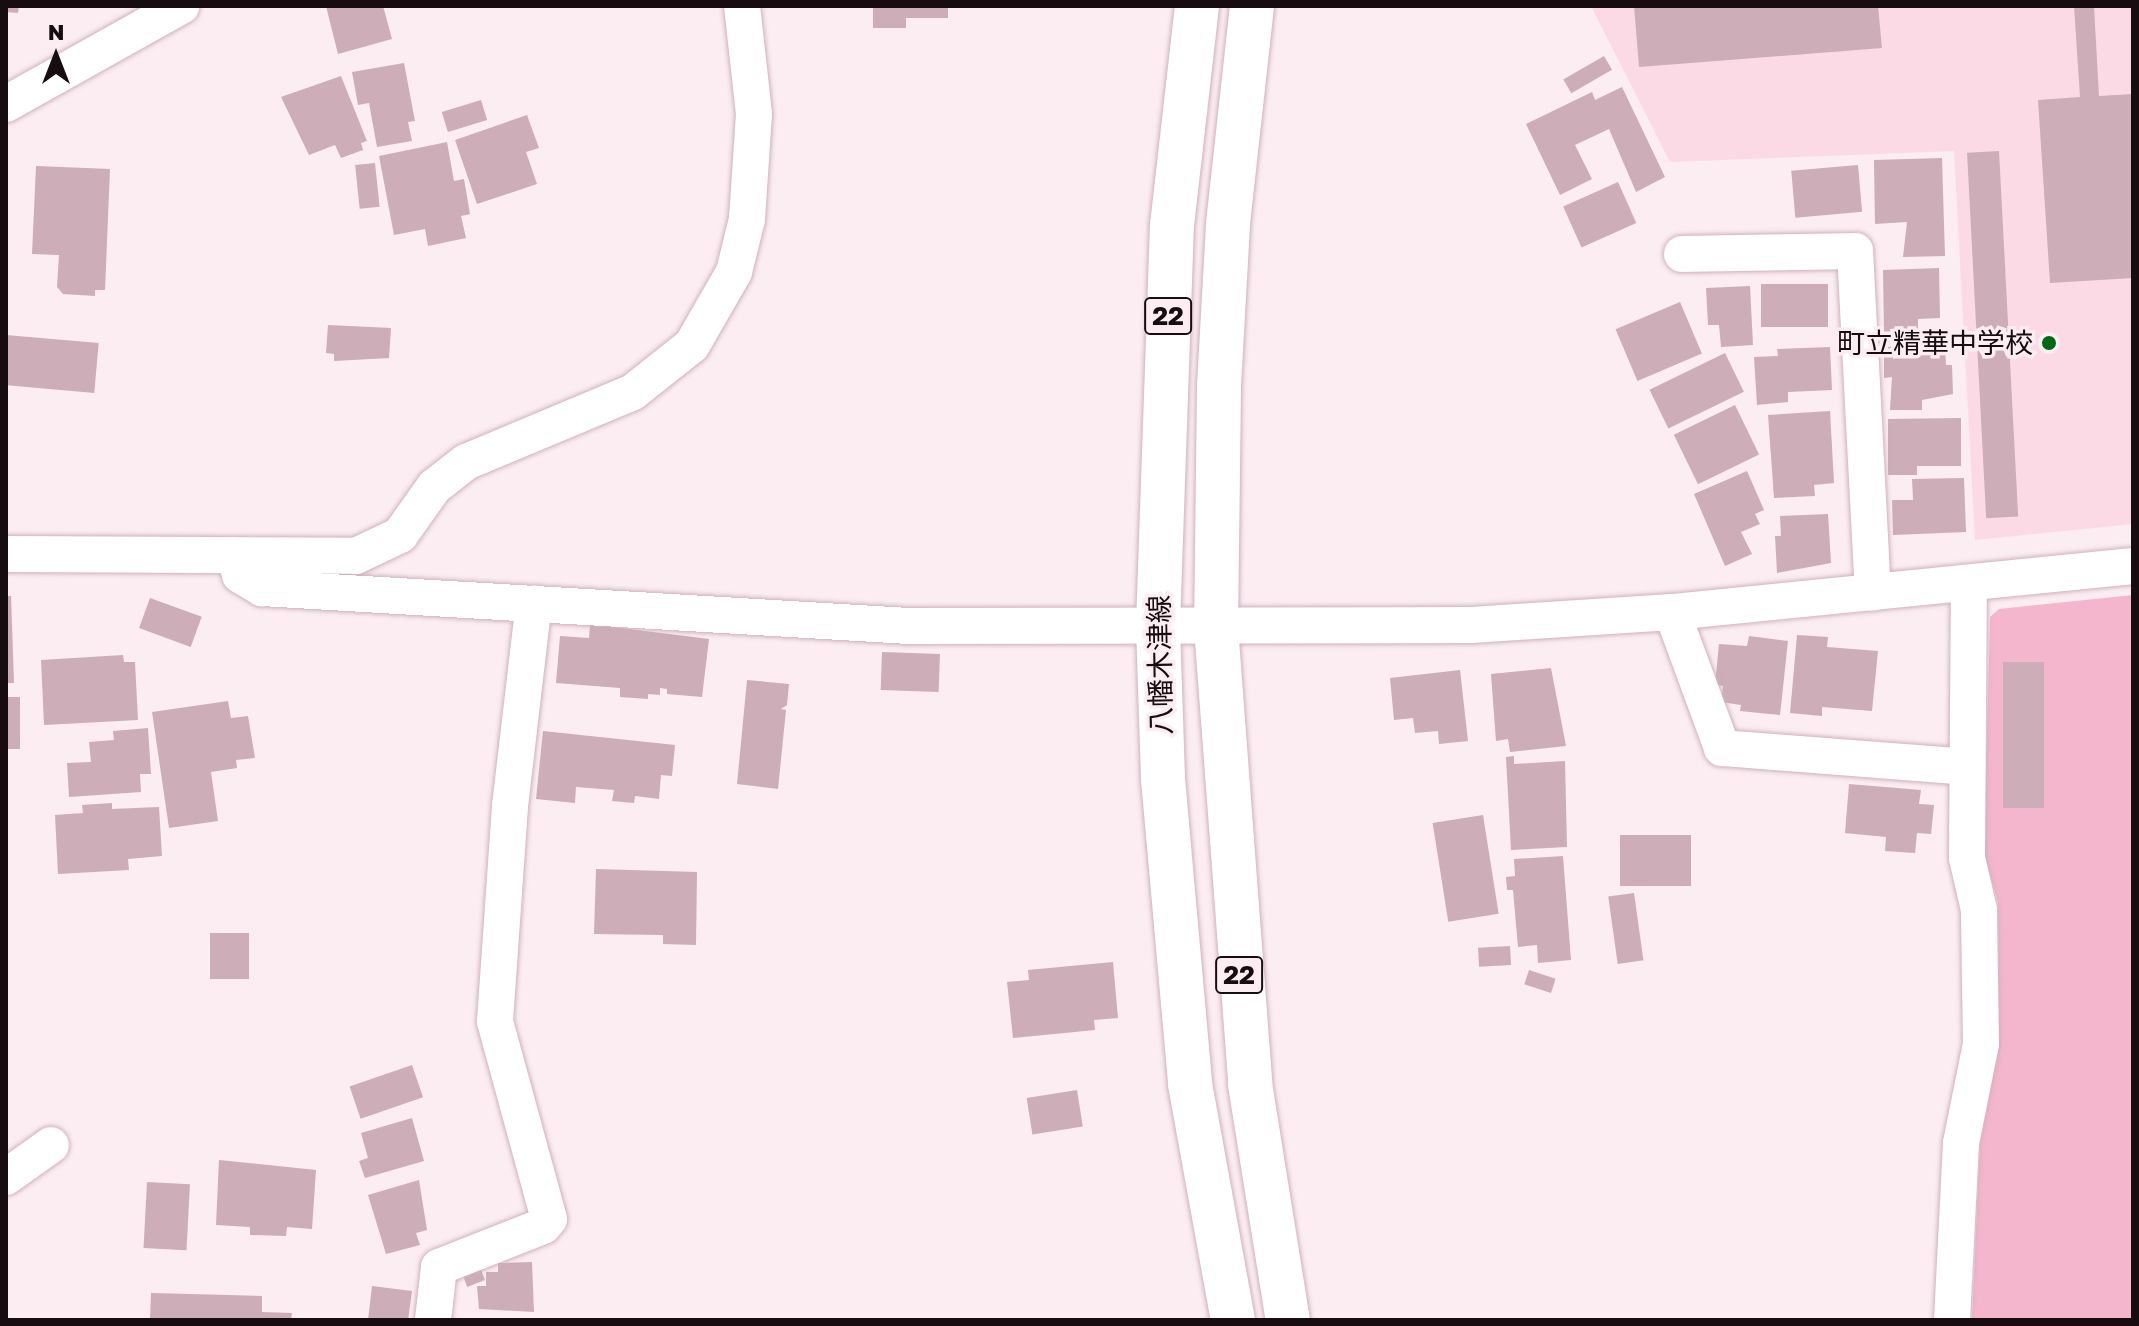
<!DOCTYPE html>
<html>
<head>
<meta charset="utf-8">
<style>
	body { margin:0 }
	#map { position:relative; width:2139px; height:1326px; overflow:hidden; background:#fbedf2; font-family:"Golos Text","Noto Sans JP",sans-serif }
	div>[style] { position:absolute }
	.built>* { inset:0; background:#fbdae6 }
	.green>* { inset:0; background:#f3b6cd }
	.building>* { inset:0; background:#ccadb8; transform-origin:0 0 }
	.roads { filter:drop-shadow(0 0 2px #d0b1bb) drop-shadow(0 0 2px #d0b1bb) }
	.minor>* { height:36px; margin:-18px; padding:0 18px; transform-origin:18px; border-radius:18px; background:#fff }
	.primary>* { height:44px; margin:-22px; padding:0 22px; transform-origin:22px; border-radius:22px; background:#fff }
	.dots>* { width:22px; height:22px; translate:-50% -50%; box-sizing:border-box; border:4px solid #fbedf2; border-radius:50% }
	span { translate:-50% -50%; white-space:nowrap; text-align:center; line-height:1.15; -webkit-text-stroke:7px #fbedf2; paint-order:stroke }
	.shield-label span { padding:2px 6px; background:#fbedf2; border:2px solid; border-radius:6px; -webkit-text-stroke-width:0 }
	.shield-label { font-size:26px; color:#170d11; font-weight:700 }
	.poi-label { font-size:28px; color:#170d11 }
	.right { translate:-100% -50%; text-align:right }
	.street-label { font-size:28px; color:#170d11 }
	.frame { position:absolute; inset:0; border:8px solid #170d11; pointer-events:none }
	.north { position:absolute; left:16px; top:16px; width:80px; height:80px; -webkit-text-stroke:6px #fbedf2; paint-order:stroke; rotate:0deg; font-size:22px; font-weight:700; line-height:32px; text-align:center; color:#170d11 }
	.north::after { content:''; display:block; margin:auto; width:28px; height:36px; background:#170d11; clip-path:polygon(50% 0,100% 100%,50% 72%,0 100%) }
</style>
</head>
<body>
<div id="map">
	<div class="built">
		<i style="clip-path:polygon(1591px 6px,2133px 6px,2133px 524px,1975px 540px,1954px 151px,1670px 162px)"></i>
	</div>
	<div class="green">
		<i style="clip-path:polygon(2133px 595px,2133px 1320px,1972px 1320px,1980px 1144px,1999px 1045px,1998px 902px,1984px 854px,1990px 617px,1999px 609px)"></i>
	</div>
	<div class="building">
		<i style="clip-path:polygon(6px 6px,19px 6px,18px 13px,6px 12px)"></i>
		<i style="clip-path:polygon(326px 6px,383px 6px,392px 39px,338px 54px)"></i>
		<i style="clip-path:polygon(873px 6px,948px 6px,948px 18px,906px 18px,906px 28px,873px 28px)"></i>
		<i style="clip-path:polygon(1634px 6px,1878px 6px,1882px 48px,1639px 67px)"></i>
		<i style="clip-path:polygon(2074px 6px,2094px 6px,2099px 96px,2133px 94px,2133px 278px,2050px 283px,2038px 100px,2080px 97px)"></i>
		<i style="left:1604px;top:56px;width:16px;height:47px;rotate:60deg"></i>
		<i style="clip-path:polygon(404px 63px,415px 121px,408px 122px,412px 141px,377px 147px,369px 103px,358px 105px,352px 72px)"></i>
		<i style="clip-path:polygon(341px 76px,367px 141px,361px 143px,363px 150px,341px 158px,335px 145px,309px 155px,281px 97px)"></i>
		<i style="clip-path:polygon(1622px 87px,1665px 177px,1636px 192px,1609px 129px,1575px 145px,1592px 179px,1560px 195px,1526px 124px,1592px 92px,1595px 100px)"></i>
		<i style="left:481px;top:100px;width:21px;height:41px;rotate:73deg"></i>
		<i style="clip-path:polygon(527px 115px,539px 148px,526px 152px,537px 184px,477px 204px,455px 140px)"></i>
		<i style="clip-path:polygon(447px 142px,454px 181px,464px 179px,470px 214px,461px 216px,466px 238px,428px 246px,425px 229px,394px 235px,379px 156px)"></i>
		<i style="left:1999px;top:151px;width:366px;height:32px;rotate:87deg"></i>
		<i style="clip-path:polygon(1942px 158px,1945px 256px,1903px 257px,1907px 222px,1875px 224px,1874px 160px)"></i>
		<i style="left:375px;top:163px;width:44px;height:20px;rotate:84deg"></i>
		<i style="left:1858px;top:165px;width:47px;height:67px;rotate:85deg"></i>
		<i style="clip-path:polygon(36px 166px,110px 169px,105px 290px,95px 290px,95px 296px,63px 294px,57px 287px,59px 255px,32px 254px)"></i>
		<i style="left:1618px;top:182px;width:45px;height:60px;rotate:66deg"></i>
		<i style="clip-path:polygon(1939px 268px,1940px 318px,1918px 319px,1918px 334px,1884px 335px,1883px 270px)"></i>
		<i style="left:1761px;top:284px;width:67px;height:43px"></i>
		<i style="clip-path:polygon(1750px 286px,1753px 345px,1721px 347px,1719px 325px,1708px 325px,1706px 288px)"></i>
		<i style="left:1680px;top:302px;width:56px;height:70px;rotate:67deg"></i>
		<i style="clip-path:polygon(328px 325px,391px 328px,389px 358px,334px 361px,334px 354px,326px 353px)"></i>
		<i style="left:6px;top:335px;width:93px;height:50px;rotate:5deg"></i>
		<i style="clip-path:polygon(1914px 339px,1937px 339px,1937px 345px,1945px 345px,1946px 365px,1952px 365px,1953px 394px,1922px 400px,1922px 410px,1890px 410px,1892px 377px,1884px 378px,1884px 347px,1914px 346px)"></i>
		<i style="clip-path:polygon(1830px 347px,1832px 390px,1788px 392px,1788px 402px,1757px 405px,1754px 357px,1778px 356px,1777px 349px)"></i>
		<i style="left:1725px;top:353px;width:43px;height:84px;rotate:64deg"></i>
		<i style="left:1735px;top:405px;width:55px;height:68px;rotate:64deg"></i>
		<i style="clip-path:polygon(1830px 411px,1834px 483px,1814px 485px,1815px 496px,1774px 498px,1768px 415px)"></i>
		<i style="clip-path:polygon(1961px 418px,1961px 466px,1917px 466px,1917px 475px,1888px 475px,1888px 419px)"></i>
		<i style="clip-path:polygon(1747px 471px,1764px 510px,1755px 514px,1760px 524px,1741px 532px,1752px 554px,1725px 566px,1694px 494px)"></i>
		<i style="clip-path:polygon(1964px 478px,1966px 532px,1893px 535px,1892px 500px,1913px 500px,1912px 479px)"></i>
		<i style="clip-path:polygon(1828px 514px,1831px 563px,1777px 573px,1775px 536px,1781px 536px,1780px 516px)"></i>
		<i style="clip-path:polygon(6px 596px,11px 596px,14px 683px,6px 683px)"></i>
		<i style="left:150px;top:598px;width:55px;height:32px;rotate:20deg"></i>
		<i style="clip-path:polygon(590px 624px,709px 639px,702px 697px,667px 694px,667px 689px,660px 688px,660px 695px,648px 694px,648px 699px,620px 697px,620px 688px,556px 683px,560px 636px,589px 638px)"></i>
		<i style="clip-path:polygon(1797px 635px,1828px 637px,1827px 647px,1878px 651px,1872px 711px,1822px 707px,1822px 716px,1790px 713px)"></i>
		<i style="clip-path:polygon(1749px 636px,1788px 641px,1780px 715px,1740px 711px,1741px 705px,1721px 702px,1723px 686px,1715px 685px,1719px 644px,1747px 646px)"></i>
		<i style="left:882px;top:652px;width:58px;height:38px;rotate:2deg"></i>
		<i style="clip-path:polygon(123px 655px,124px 662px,135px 662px,138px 720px,44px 725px,41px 660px)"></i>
		<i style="left:2003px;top:662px;width:41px;height:146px"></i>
		<i style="clip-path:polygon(1551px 668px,1566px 746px,1510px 752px,1508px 739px,1496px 741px,1491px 674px)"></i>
		<i style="clip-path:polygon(1460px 670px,1468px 741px,1439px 744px,1438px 731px,1415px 733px,1413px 718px,1394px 720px,1390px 678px)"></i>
		<i style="clip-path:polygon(747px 680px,789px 684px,787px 705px,781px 709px,786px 710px,778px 789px,737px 784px)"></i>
		<i style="left:6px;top:697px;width:14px;height:52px"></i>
		<i style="clip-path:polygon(228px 701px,231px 718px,248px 716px,255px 758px,236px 760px,237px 768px,211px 772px,218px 821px,169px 828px,152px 712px)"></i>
		<i style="clip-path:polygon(148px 728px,151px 774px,140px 774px,141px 792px,69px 797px,67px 763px,91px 762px,89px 742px,114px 740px,113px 731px)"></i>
		<i style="clip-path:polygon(543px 731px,675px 745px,672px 776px,661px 775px,659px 799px,635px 796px,634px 803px,612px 801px,614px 790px,576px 787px,575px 803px,536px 799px)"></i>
		<i style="clip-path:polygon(1514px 756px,1514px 764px,1565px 761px,1567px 847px,1511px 850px,1506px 757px)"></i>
		<i style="clip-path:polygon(1849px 784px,1921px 790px,1919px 804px,1934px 805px,1931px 834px,1917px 833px,1915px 853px,1885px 851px,1886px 837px,1845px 833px)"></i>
		<i style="clip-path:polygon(112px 803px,112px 809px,159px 807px,162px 856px,128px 859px,129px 870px,58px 874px,55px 815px,83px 813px,82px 805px)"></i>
		<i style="left:1483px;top:815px;width:100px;height:51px;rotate:81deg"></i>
		<i style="left:1620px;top:835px;width:71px;height:51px"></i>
		<i style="clip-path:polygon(1563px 856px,1571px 960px,1538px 963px,1537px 945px,1518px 947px,1513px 890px,1507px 890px,1506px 877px,1515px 876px,1514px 859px)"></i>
		<i style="clip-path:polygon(596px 869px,697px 872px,696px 945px,663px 944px,663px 935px,594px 934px)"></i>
		<i style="left:1634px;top:893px;width:68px;height:26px;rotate:82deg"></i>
		<i style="left:210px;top:933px;width:39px;height:46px"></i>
		<i style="left:1510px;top:946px;width:19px;height:32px;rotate:87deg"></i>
		<i style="clip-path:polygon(1113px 962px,1118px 1018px,1094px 1020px,1095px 1030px,1013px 1038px,1007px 982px,1029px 980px,1028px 970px)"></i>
		<i style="left:1529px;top:970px;width:28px;height:15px;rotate:18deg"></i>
		<i style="left:412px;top:1065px;width:34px;height:66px;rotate:71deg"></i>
		<i style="left:1077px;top:1090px;width:37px;height:51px;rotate:81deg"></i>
		<i style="clip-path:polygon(412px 1118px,424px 1161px,365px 1178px,359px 1161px,368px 1158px,361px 1133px)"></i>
		<i style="clip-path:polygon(219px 1160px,316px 1170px,312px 1229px,287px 1227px,286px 1236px,250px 1235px,250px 1227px,216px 1225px)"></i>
		<i style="clip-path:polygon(419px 1180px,427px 1230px,416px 1233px,420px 1245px,386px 1254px,368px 1195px)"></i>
		<i style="left:147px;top:1182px;width:43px;height:66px;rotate:3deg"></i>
		<i style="clip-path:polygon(532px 1262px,534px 1312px,479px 1309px,477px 1286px,486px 1286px,486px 1272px,498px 1272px,498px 1263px)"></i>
		<i style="left:480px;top:1267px;width:14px;height:19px;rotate:69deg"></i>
		<i style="clip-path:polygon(372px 1286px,412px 1291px,408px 1320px,368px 1320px)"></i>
		<i style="clip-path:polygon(151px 1293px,262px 1296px,262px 1312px,292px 1313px,291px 1320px,150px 1320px)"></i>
	</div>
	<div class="roads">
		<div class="minor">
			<i style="left:6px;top:104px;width:201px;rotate:-29.2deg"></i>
			<i style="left:1682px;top:254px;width:173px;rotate:-1deg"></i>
			<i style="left:1855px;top:251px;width:342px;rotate:87deg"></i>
			<i style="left:6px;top:554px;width:350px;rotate:0.3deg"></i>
			<i style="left:356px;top:556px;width:49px;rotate:-25.5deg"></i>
			<i style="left:400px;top:535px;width:59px;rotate:-54.7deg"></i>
			<i style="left:434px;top:487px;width:41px;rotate:-38deg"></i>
			<i style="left:466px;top:462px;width:181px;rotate:-22.7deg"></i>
			<i style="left:633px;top:392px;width:75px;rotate:-38.5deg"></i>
			<i style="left:692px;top:345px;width:84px;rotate:-60.1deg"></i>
			<i style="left:734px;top:272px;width:55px;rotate:-76.2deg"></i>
			<i style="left:747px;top:219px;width:105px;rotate:-86.2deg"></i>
			<i style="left:754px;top:114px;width:109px;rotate:-96.3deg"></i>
			<i style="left:234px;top:555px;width:21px;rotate:73deg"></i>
			<i style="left:240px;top:575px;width:26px;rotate:31deg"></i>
			<i style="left:262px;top:588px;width:649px;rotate:3.36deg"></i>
			<i style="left:910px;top:626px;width:561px;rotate:-0.1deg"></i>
			<i style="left:1471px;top:625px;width:201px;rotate:-3.7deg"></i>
			<i style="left:1672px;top:612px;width:463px;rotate:-5.7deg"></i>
			<i style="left:1672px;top:612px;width:145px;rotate:69.8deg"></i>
			<i style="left:1722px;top:748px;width:246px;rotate:4.4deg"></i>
			<i style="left:6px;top:1177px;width:55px;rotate:-35.4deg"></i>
			<i style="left:433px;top:1320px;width:53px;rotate:-83.5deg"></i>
			<i style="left:439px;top:1267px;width:112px;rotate:-21.5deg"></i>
			<i style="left:543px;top:1226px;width:9px;rotate:-49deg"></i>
			<i style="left:549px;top:1219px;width:205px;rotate:-105.3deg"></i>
			<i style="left:495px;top:1021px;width:216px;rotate:-86deg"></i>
			<i style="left:510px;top:806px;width:204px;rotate:-83.3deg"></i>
			<i style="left:1952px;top:1320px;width:177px;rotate:-87.1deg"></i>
			<i style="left:1961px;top:1143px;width:101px;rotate:-78.6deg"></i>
			<i style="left:1981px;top:1044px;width:134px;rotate:-90.9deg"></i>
			<i style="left:1979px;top:910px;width:53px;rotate:-103deg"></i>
			<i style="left:1967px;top:858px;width:274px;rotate:-89.6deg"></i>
		</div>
		<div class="primary">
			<i style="left:1197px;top:6px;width:219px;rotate:96.5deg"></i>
			<i style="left:1172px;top:224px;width:403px;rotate:92deg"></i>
			<i style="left:1158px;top:627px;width:152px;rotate:88.1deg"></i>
			<i style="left:1163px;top:779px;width:306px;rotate:84.9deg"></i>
			<i style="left:1190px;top:1084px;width:240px;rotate:79.7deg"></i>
			<i style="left:1252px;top:6px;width:220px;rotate:96.3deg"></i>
			<i style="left:1228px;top:225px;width:162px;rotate:93.2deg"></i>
			<i style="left:1219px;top:387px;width:240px;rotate:90.7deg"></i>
			<i style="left:1216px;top:627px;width:458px;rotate:85.7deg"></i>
			<i style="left:1250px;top:1084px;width:239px;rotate:80.9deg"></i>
		</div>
	</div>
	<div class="dots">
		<i style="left:2049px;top:343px;background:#006917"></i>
	</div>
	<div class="shield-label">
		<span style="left:1168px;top:316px">22</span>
		<span style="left:1239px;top:975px">22</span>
	</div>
	<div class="poi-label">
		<span class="right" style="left:2033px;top:343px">町立精華中学校</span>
	</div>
	<div class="street-label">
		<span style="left:1160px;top:665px;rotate:-91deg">八幡木津線</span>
	</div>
	<div class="frame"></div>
	<div class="north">N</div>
</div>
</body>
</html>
